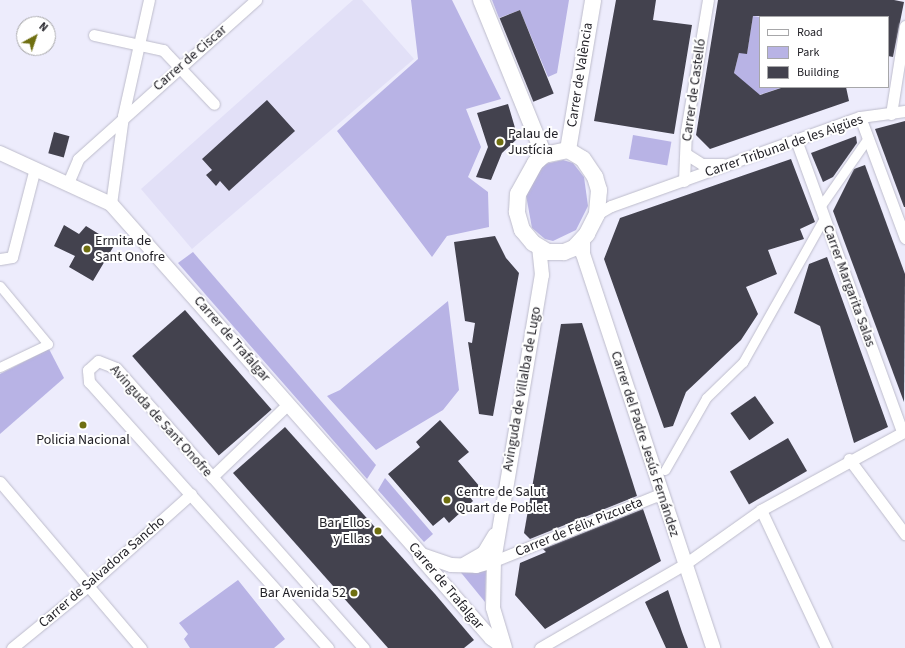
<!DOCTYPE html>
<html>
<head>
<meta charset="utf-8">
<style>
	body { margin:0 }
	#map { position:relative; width:905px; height:648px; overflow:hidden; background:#edecfc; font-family:"Source Sans 3",sans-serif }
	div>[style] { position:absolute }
	.built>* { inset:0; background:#e2e0f7 }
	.green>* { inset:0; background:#b8b3e5; transform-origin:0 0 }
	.building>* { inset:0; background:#43424e; transform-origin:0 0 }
	.roads { filter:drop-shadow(0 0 1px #bdbccb) drop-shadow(0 0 1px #bdbccb) }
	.pedestrian>* { height:9px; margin:-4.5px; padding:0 4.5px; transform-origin:4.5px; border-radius:4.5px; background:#fff }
	.minor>* { height:11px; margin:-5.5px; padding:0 5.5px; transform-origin:5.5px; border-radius:5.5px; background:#fff }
	.tertiary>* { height:14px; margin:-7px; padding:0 7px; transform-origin:7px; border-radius:7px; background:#fff }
	.secondary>* { height:16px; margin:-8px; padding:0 8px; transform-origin:8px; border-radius:8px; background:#fff }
	.dots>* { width:11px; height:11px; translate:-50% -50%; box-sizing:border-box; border:2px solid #fff; border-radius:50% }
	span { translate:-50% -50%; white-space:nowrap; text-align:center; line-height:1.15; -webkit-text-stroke:4px #fff; paint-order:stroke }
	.street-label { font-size:14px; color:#232228 }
	.poi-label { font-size:14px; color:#232228 }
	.left { translate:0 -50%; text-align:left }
	.right { translate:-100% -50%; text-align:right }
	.legend { position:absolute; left:759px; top:16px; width:130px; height:72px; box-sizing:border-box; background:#fff; border:1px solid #a7a7a9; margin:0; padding:5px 7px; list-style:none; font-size:12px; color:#232228 }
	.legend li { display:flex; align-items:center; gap:8px; height:20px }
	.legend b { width:20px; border:1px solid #a7a7a9 }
	.north { position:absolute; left:16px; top:16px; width:40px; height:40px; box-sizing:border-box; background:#fff; border:1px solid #a7a7a9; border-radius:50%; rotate:40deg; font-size:11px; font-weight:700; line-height:16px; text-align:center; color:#232228 }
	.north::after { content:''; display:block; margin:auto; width:14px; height:18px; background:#6f6f11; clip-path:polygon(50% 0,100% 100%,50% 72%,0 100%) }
</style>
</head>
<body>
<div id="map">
	<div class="built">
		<i style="clip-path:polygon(353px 0,362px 0,414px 59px,192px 249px,141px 189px)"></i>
	</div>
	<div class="green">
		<i style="clip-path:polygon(411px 0,452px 0,501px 99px,466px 109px,481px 147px,468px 177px,488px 192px,489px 227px,447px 236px,432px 257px,337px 131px,418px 59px)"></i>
		<i style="clip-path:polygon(492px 0,569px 0,557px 73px,548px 77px,520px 10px,499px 18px)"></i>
		<i style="clip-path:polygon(753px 16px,760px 17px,760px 87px,783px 87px,750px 98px,734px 73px,739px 53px,747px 53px)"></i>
		<i style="left:633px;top:135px;width:39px;height:24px;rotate:10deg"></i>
		<i style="clip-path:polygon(563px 160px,573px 163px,584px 177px,588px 206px,576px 230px,553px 241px,545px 239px,532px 228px,526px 195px,536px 173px,545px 164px)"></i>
		<i style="clip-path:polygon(193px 252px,376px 465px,367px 479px,178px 263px)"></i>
		<i style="clip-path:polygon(448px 301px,459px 390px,443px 410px,376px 450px,327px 396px,340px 390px)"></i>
		<i style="clip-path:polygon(49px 349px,64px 378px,0 434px,0 374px)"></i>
		<i style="clip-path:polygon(385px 478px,433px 534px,424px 542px,378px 490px)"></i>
		<i style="clip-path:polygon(458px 569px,486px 570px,485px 602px)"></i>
		<i style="clip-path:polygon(238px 580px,285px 639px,274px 648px,190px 648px,184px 639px,188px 634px,179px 623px)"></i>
	</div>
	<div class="building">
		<i style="clip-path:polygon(616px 0,656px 0,653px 20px,692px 25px,674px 134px,594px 121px)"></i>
		<i style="clip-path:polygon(718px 0,894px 0,904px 2px,893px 57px,888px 56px,888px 17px,753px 16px,747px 54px,739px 53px,734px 73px,760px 95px,784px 87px,846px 87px,849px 101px,710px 149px,696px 135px)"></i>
		<i style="left:520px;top:10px;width:90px;height:22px;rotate:68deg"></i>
		<i style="clip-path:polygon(267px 100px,295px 131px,229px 191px,220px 181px,216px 186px,206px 175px,212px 170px,202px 159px)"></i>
		<i style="clip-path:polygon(508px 104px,518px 138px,502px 153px,491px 180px,476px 177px,488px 147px,477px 113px)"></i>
		<i style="clip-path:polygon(905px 121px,905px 207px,904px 207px,875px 129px)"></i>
		<i style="left:54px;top:132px;width:16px;height:22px;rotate:15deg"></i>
		<i style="clip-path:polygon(856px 136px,857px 143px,833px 177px,823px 182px,811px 153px)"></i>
		<i style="clip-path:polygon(791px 159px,815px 222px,800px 229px,804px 239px,768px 250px,777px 274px,746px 287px,758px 314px,741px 340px,686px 392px,673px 426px,664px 428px,604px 259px,620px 218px)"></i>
		<i style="clip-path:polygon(865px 165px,905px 274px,904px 402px,833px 211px,854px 169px)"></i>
		<i style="clip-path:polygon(64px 225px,79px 234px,86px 226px,115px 244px,93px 281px,69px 267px,75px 256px,54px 246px)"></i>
		<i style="clip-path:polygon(495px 236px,506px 258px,519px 273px,493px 416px,479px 414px,468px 342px,472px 343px,475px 323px,465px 321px,454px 242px)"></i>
		<i style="clip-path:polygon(827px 257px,888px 427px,854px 443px,820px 326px,794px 313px,809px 264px)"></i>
		<i style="left:185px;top:310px;width:132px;height:70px;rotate:49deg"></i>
		<i style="clip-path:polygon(582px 323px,637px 496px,530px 539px,524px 533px,561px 324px)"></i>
		<i style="left:755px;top:396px;width:33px;height:30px;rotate:55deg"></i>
		<i style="clip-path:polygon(440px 420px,469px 452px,458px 461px,480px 487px,469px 496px,473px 501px,449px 523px,444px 517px,433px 526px,388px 474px,420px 447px,416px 442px)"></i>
		<i style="clip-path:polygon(285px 427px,435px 594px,474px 640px,464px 648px,388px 648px,233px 473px)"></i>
		<i style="left:788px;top:438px;width:38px;height:67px;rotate:60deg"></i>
		<i style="clip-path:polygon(643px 509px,661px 561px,545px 629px,515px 595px,520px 563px,546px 552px,543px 549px)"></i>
		<i style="clip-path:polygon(668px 590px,682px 632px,688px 648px,666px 648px,645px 602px)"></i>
	</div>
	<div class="roads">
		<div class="pedestrian">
			<i style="left:820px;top:207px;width:84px;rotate:-55.2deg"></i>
			<i style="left:0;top:286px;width:75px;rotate:50.4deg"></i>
			<i style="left:48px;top:344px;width:53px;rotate:154.4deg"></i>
			<i style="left:665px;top:470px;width:83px;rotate:-60.3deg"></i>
			<i style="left:706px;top:398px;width:52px;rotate:-44.2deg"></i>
			<i style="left:743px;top:362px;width:165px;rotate:-60.6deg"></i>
		</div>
		<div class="minor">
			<i style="left:94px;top:35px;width:71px;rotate:12.3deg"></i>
			<i style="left:163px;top:50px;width:74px;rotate:46.6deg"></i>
			<i style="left:891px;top:114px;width:89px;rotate:-81deg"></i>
			<i style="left:860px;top:117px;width:129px;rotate:69.6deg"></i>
			<i style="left:796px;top:140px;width:311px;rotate:70deg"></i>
			<i style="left:686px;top:154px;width:19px;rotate:32deg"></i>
			<i style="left:702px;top:164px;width:21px"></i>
			<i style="left:684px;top:181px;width:50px;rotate:-87.7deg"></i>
			<i style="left:686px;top:131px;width:133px;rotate:-80.5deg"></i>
			<i style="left:68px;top:183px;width:26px;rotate:-67deg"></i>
			<i style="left:78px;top:159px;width:239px;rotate:-41.8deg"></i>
			<i style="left:111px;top:204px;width:89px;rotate:-82.2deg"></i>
			<i style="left:123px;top:116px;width:119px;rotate:-77.4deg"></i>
			<i style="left:597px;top:214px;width:16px;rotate:-30deg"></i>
			<i style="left:611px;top:206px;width:264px;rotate:-19.7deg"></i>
			<i style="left:860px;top:117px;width:45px;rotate:-7.6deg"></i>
			<i style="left:0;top:259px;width:12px;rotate:-9deg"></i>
			<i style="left:12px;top:257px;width:92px;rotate:-75.5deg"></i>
			<i style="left:849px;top:459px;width:94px;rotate:53.3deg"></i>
			<i style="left:212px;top:477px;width:105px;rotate:-43.8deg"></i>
			<i style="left:0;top:482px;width:218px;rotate:49.7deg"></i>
			<i style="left:761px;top:510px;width:153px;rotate:64.8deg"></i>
			<i style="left:494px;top:561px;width:175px;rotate:-21.9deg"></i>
			<i style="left:656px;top:496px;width:7px;rotate:16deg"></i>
			<i style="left:12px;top:648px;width:98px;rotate:-39.2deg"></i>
			<i style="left:88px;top:586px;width:138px;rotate:-41.8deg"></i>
			<i style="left:328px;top:648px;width:358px;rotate:-131.9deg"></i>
			<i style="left:89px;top:382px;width:12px;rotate:-95deg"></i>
			<i style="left:88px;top:370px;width:13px;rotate:-42deg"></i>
			<i style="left:98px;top:361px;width:19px;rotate:21deg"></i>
			<i style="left:116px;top:368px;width:374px;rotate:48.5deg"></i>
			<i style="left:540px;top:648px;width:168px;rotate:-30.1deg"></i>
			<i style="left:685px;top:564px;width:93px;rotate:-35.4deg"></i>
			<i style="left:761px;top:510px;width:164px;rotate:-28.7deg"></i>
		</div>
		<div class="tertiary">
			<i style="left:0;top:153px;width:122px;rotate:24.7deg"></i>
			<i style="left:111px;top:204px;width:469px;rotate:48.5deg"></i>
			<i style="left:422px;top:555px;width:31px;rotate:19deg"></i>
			<i style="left:451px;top:565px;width:25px;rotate:2deg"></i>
			<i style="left:476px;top:566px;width:19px;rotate:-16deg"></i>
			<i style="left:583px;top:240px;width:14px;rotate:90deg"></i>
			<i style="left:583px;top:254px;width:415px;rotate:71.7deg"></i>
			<i style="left:420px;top:557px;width:108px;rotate:48.8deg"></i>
			<i style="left:491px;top:638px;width:15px;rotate:37deg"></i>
			<i style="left:465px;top:564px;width:22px;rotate:-30deg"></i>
			<i style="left:484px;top:553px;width:21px;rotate:-59deg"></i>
			<i style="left:505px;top:648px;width:42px;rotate:-106.7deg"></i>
			<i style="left:493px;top:608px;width:47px;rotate:-88.8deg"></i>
			<i style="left:494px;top:561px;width:290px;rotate:-80.5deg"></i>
			<i style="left:542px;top:275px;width:27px;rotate:-96deg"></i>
		</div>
		<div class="secondary">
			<i style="left:481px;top:0;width:167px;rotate:67.9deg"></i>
			<i style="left:568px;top:150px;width:17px;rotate:31deg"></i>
			<i style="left:583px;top:159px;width:22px;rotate:56deg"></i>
			<i style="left:595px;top:177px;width:14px;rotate:73deg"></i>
			<i style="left:599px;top:190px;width:24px;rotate:95deg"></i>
			<i style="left:597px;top:214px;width:22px;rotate:117deg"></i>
			<i style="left:587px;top:234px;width:19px;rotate:133deg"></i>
			<i style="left:574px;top:248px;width:11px;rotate:158deg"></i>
			<i style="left:564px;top:252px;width:16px;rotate:180deg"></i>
			<i style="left:548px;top:252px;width:17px;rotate:-149deg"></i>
			<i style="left:533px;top:243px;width:17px;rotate:-130deg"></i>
			<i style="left:522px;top:230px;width:19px;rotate:-106deg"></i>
			<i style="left:517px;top:212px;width:18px;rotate:-87deg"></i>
			<i style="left:518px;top:194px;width:35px;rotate:-61deg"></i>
			<i style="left:535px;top:163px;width:12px;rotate:-42deg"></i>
			<i style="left:544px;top:155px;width:25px;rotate:-12deg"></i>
			<i style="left:568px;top:150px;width:152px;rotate:-80.5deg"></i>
		</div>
	</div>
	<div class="dots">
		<i style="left:500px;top:142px;background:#6f6f11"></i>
		<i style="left:87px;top:249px;background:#6f6f11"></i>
		<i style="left:83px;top:425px;background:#6f6f11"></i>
		<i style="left:447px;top:500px;background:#6f6f11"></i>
		<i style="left:378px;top:531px;background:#6f6f11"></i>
		<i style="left:354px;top:593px;background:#6f6f11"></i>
	</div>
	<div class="street-label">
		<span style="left:190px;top:58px;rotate:-41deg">Carrer de Ciscar</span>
		<span style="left:580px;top:75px;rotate:-81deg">Carrer de València</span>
		<span style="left:694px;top:90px;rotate:-82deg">Carrer de Castelló</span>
		<span style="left:784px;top:146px;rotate:-19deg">Carrer Tribunal de les Aigües</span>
		<span style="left:849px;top:286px;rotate:70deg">Carrer Margarita Salas</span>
		<span style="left:232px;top:339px;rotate:49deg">Carrer de Trafalgar</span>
		<span style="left:522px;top:389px;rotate:-80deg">Avinguda de Villalba de Lugo</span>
		<span style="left:161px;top:421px;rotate:48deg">Avinguda de Sant Onofre</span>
		<span style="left:645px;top:444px;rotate:72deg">Carrer del Padre Jesús Fernández</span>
		<span style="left:579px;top:527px;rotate:-22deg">Carrer de Félix Pizcueta</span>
		<span style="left:102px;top:572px;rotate:-41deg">Carrer de Salvadora Sancho</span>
		<span style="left:446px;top:586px;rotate:50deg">Carrer de Trafalgar</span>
	</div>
	<div class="poi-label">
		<span class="left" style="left:508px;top:142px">Palau de<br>Justícia</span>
		<span class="left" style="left:95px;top:249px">Ermita de<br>Sant Onofre</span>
		<span style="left:83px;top:440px">Policia Nacional</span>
		<span class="left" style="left:456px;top:500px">Centre de Salut<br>Quart de Poblet</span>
		<span class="right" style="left:370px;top:531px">Bar Ellos<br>y Ellas</span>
		<span class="right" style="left:346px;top:593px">Bar Avenida 52</span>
	</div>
	<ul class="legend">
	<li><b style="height:5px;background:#fff"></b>Road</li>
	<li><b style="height:11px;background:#b8b3e5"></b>Park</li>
	<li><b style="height:11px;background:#43424e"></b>Building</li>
	</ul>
	<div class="north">N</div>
</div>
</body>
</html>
